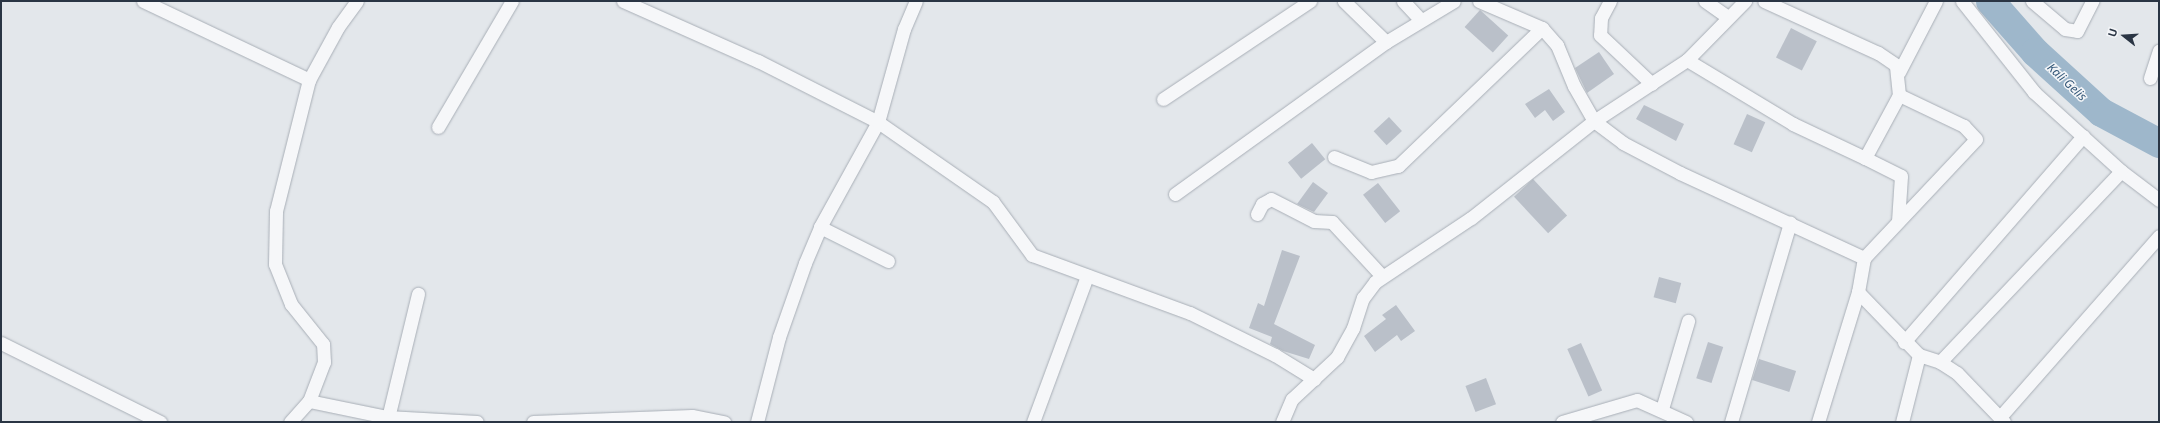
<!DOCTYPE html>
<html>
<head>
<meta charset="utf-8">
<style>
	body { margin:0 }
	#map { position:relative; width:2160px; height:423px; overflow:hidden; background:#e3e7eb; font-family:"Noto Sans",sans-serif }
	div>[style] { position:absolute }
	.river>* { height:29px; margin:-14.5px; padding:0 14.5px; transform-origin:14.5px; border-radius:14.5px; background:#9eb7cb }
	.building>* { inset:0; background:#bac0c9; transform-origin:0 0 }
	.roads { filter:drop-shadow(0 0 1px #a8aeb6) drop-shadow(0 0 1px #a8aeb6) }
	.minor>* { height:13px; margin:-6.5px; padding:0 6.5px; transform-origin:6.5px; border-radius:6.5px; background:#f6f7f9 }
	span { translate:-50% -50%; white-space:nowrap; text-align:center; line-height:1.15; -webkit-text-stroke:3px #f3f5f8; paint-order:stroke }
	.water-label { font-size:12px; color:#335778; font-style:italic }
	.frame { position:absolute; inset:0; border:2px solid #2a3544; pointer-events:none }
	.north { position:absolute; left:2104px; top:16px; width:40px; height:40px; -webkit-text-stroke:3px #f3f5f8; paint-order:stroke; rotate:287deg; font-size:11px; font-weight:700; line-height:16px; text-align:center; color:#2a3544 }
	.north::after { content:''; display:block; margin:auto; width:14px; height:18px; background:#2a3544; clip-path:polygon(50% 0,100% 100%,50% 72%,0 100%) }
</style>
</head>
<body>
<div id="map">
	<div class="river">
		<i style="left:1990px;top:1px;width:68px;rotate:48.6deg"></i>
		<i style="left:2035px;top:52px;width:89px;rotate:42.3deg"></i>
		<i style="left:2101px;top:112px;width:66px;rotate:28.1deg"></i>
	</div>
	<div class="building">
		<i style="left:1480px;top:10px;width:38px;height:23px;rotate:42deg"></i>
		<i style="left:1791px;top:28px;width:29px;height:33px;rotate:27deg"></i>
		<i style="clip-path:polygon(1599px 52px,1614px 74px,1587px 93px,1575px 68px)"></i>
		<i style="clip-path:polygon(1549px 89px,1565px 112px,1553px 121px,1545px 110px,1535px 118px,1525px 104px)"></i>
		<i style="clip-path:polygon(1644px 105px,1684px 124px,1676px 141px,1636px 119px)"></i>
		<i style="left:1747px;top:114px;width:20px;height:33px;rotate:24deg"></i>
		<i style="left:1389px;top:117px;width:19px;height:21px;rotate:47deg"></i>
		<i style="left:1312px;top:143px;width:21px;height:31px;rotate:51deg"></i>
		<i style="left:1533px;top:179px;width:50px;height:26px;rotate:47deg"></i>
		<i style="clip-path:polygon(1313px 182px,1328px 193px,1314px 212px,1297px 204px)"></i>
		<i style="left:1378px;top:183px;width:36px;height:19px;rotate:52deg"></i>
		<i style="clip-path:polygon(1282px 250px,1300px 256px,1274px 324px,1315px 345px,1309px 359px,1283px 351px,1270px 344px,1272px 337px,1249px 328px,1258px 303px,1264px 306px)"></i>
		<i style="left:1659px;top:277px;width:23px;height:21px;rotate:15deg"></i>
		<i style="clip-path:polygon(1396px 305px,1415px 331px,1401px 341px,1397px 335px,1375px 352px,1364px 336px,1386px 319px,1382px 315px)"></i>
		<i style="left:1708px;top:342px;width:16px;height:38px;rotate:18deg"></i>
		<i style="left:1581px;top:343px;width:52px;height:15px;rotate:66deg"></i>
		<i style="left:1759px;top:359px;width:39px;height:22px;rotate:18deg"></i>
		<i style="left:1486px;top:378px;width:28px;height:22px;rotate:69deg"></i>
	</div>
	<div class="roads">
		<div class="minor">
			<i style="left:143px;top:1px;width:184px;rotate:25.4deg"></i>
			<i style="left:623px;top:1px;width:148px;rotate:24deg"></i>
			<i style="left:758px;top:61px;width:135px;rotate:26.9deg"></i>
			<i style="left:878px;top:122px;width:140px;rotate:34.8deg"></i>
			<i style="left:993px;top:202px;width:66px;rotate:53.7deg"></i>
			<i style="left:1032px;top:255px;width:168px;rotate:20.2deg"></i>
			<i style="left:1190px;top:313px;width:95px;rotate:26.3deg"></i>
			<i style="left:1275px;top:355px;width:46px;rotate:31.6deg"></i>
			<i style="left:1403px;top:1px;width:25px;rotate:47deg"></i>
			<i style="left:1479px;top:1px;width:69px;rotate:23.2deg"></i>
			<i style="left:1542px;top:28px;width:23px;rotate:49deg"></i>
			<i style="left:1557px;top:45px;width:44px;rotate:67.5deg"></i>
			<i style="left:1574px;top:86px;width:40px;rotate:60.3deg"></i>
			<i style="left:1594px;top:121px;width:36px;rotate:37deg"></i>
			<i style="left:1623px;top:143px;width:64px;rotate:27.8deg"></i>
			<i style="left:1680px;top:173px;width:203px;rotate:24.8deg"></i>
			<i style="left:1864px;top:258px;width:35px;rotate:100deg"></i>
			<i style="left:1858px;top:292px;width:88px;rotate:45.9deg"></i>
			<i style="left:1919px;top:355px;width:69px;rotate:104.2deg"></i>
			<i style="left:1610px;top:1px;width:19px;rotate:118deg"></i>
			<i style="left:1601px;top:18px;width:17px;rotate:93deg"></i>
			<i style="left:1600px;top:35px;width:71px;rotate:43.3deg"></i>
			<i style="left:1705px;top:1px;width:28px;rotate:35deg"></i>
			<i style="left:2032px;top:1px;width:43px;rotate:40.3deg"></i>
			<i style="left:2065px;top:29px;width:12px;rotate:9deg"></i>
			<i style="left:2077px;top:31px;width:34px;rotate:-63deg"></i>
			<i style="left:1386px;top:42px;width:79px;rotate:-31.1deg"></i>
			<i style="left:1687px;top:60px;width:124px;rotate:31.1deg"></i>
			<i style="left:1793px;top:124px;width:80px;rotate:25.3deg"></i>
			<i style="left:1865px;top:158px;width:72px;rotate:-61.6deg"></i>
			<i style="left:1899px;top:95px;width:30px;rotate:-96deg"></i>
			<i style="left:1896px;top:65px;width:22px;rotate:-146deg"></i>
			<i style="left:1878px;top:53px;width:125px;rotate:-155.5deg"></i>
			<i style="left:1899px;top:72px;width:80px;rotate:-62.5deg"></i>
			<i style="left:2150px;top:78px;width:29px;rotate:-72deg"></i>
			<i style="left:1163px;top:99px;width:177px;rotate:-33.7deg"></i>
			<i style="left:438px;top:127px;width:146px;rotate:-59.6deg"></i>
			<i style="left:1334px;top:157px;width:40px;rotate:22deg"></i>
			<i style="left:1371px;top:172px;width:28px;rotate:-13deg"></i>
			<i style="left:1398px;top:166px;width:199px;rotate:-43.8deg"></i>
			<i style="left:1865px;top:158px;width:40px;rotate:26.6deg"></i>
			<i style="left:1901px;top:176px;width:45px;rotate:93.8deg"></i>
			<i style="left:2121px;top:171px;width:48px;rotate:37.3deg"></i>
			<i style="left:1175px;top:194px;width:260px;rotate:-35.8deg"></i>
			<i style="left:1386px;top:42px;width:59px;rotate:-135.7deg"></i>
			<i style="left:1257px;top:214px;width:11px;rotate:-63deg"></i>
			<i style="left:1262px;top:204px;width:10px;rotate:-29deg"></i>
			<i style="left:1271px;top:199px;width:48px;rotate:27.1deg"></i>
			<i style="left:1314px;top:221px;width:18px;rotate:3deg"></i>
			<i style="left:1332px;top:222px;width:74px;rotate:47.2deg"></i>
			<i style="left:820px;top:227px;width:76px;rotate:26.6deg"></i>
			<i style="left:1864px;top:258px;width:163px;rotate:-46.7deg"></i>
			<i style="left:1976px;top:139px;width:18px;rotate:-133deg"></i>
			<i style="left:1964px;top:126px;width:72px;rotate:-154.5deg"></i>
			<i style="left:1904px;top:342px;width:273px;rotate:-49deg"></i>
			<i style="left:1px;top:343px;width:178px;rotate:26.4deg"></i>
			<i style="left:1919px;top:355px;width:22px;rotate:18deg"></i>
			<i style="left:1940px;top:362px;width:263px;rotate:-46.5deg"></i>
			<i style="left:2121px;top:171px;width:118px;rotate:-137.8deg"></i>
			<i style="left:2034px;top:92px;width:116px;rotate:-128.4deg"></i>
			<i style="left:1940px;top:362px;width:20px;rotate:33deg"></i>
			<i style="left:1957px;top:373px;width:68px;rotate:46.2deg"></i>
			<i style="left:309px;top:401px;width:80px;rotate:11.6deg"></i>
			<i style="left:387px;top:417px;width:90px;rotate:3.2deg"></i>
			<i style="left:1662px;top:409px;width:92px;rotate:-73.5deg"></i>
			<i style="left:2000px;top:417px;width:241px;rotate:-48.7deg"></i>
			<i style="left:290px;top:422px;width:28px;rotate:-48deg"></i>
			<i style="left:309px;top:401px;width:42px;rotate:-69deg"></i>
			<i style="left:324px;top:362px;width:18px;rotate:-93deg"></i>
			<i style="left:323px;top:344px;width:51px;rotate:-128.7deg"></i>
			<i style="left:291px;top:304px;width:43px;rotate:-111.8deg"></i>
			<i style="left:275px;top:264px;width:53px;rotate:-88.9deg"></i>
			<i style="left:276px;top:211px;width:135px;rotate:-75.9deg"></i>
			<i style="left:309px;top:80px;width:60px;rotate:-61.3deg"></i>
			<i style="left:338px;top:27px;width:32px;rotate:-54deg"></i>
			<i style="left:387px;top:422px;width:132px;rotate:-76.4deg"></i>
			<i style="left:533px;top:422px;width:159px;rotate:-2.2deg"></i>
			<i style="left:692px;top:416px;width:33px;rotate:11deg"></i>
			<i style="left:757px;top:422px;width:88px;rotate:-75.5deg"></i>
			<i style="left:779px;top:337px;width:78px;rotate:-70.6deg"></i>
			<i style="left:805px;top:263px;width:39px;rotate:-67deg"></i>
			<i style="left:820px;top:227px;width:120px;rotate:-61.1deg"></i>
			<i style="left:878px;top:122px;width:97px;rotate:-74.4deg"></i>
			<i style="left:904px;top:29px;width:30px;rotate:-67deg"></i>
			<i style="left:1033px;top:422px;width:156px;rotate:-69.7deg"></i>
			<i style="left:1282px;top:422px;width:25px;rotate:-67deg"></i>
			<i style="left:1292px;top:399px;width:62px;rotate:-43deg"></i>
			<i style="left:1337px;top:357px;width:33px;rotate:-61deg"></i>
			<i style="left:1353px;top:328px;width:32px;rotate:-72deg"></i>
			<i style="left:1363px;top:298px;width:20px;rotate:-53deg"></i>
			<i style="left:1375px;top:282px;width:115px;rotate:-33.7deg"></i>
			<i style="left:1471px;top:218px;width:157px;rotate:-38.3deg"></i>
			<i style="left:1594px;top:121px;width:111px;rotate:-33.3deg"></i>
			<i style="left:1687px;top:60px;width:83px;rotate:-45.5deg"></i>
			<i style="left:1562px;top:422px;width:78px;rotate:-16.3deg"></i>
			<i style="left:1637px;top:400px;width:54px;rotate:24.2deg"></i>
			<i style="left:1731px;top:422px;width:208px;rotate:-73.5deg"></i>
			<i style="left:1818px;top:422px;width:136px;rotate:-72.9deg"></i>
		</div>
	</div>
	<div class="water-label">
		<span style="left:2067px;top:82px;rotate:43deg">Kali Gelis</span>
	</div>
	<div class="frame"></div>
	<div class="north">U</div>
</div>
</body>
</html>
